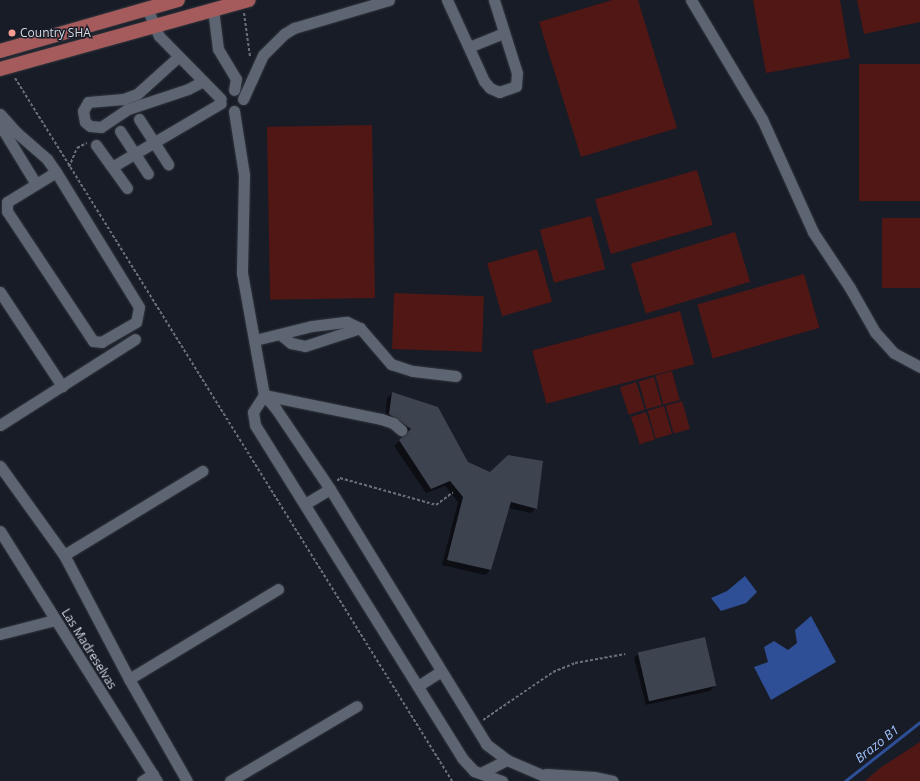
<!DOCTYPE html>
<html>
<head>
<meta charset="utf-8">
<style>
	body { margin:0 }
	#map { position:relative; width:920px; height:781px; overflow:hidden; background:#171c27; font-family:"Open Sans",sans-serif }
	div>[style] { position:absolute }
	.green>* { inset:0; background:#501715; transform-origin:0 0 }
	.water>* { inset:0; background:#2e4f95 }
	.shadow>* { inset:0; background:#0007 }
	.stream>* { height:3px; margin:-1.5px; padding:0 1.5px; transform-origin:1.5px; border-radius:1.5px; background:#2e4f95 }
	.building>* { inset:0; background:#3d434f; transform-origin:0 0 }
	.path>* { height:2px; margin-top:-1px; transform-origin:0; background:repeating-linear-gradient(90deg,#6a6f78 0 3px,transparent 0 5px) }
	.roads { filter:drop-shadow(0 0 1px #32363d) drop-shadow(0 0 1px #32363d) }
	.minor>* { height:11px; margin:-5.5px; padding:0 5.5px; transform-origin:5.5px; border-radius:5.5px; background:#5e6572 }
	.major>* { height:14px; margin:-7px; padding:0 7px; transform-origin:7px; border-radius:7px; background:#a55b5c }
	.dots>* { width:11px; height:11px; translate:-50% -50%; box-sizing:border-box; border:2px solid #171c27; border-radius:50% }
	span { translate:-50% -50%; white-space:nowrap; text-align:center; line-height:1.15; -webkit-text-stroke:3px #171c27; paint-order:stroke }
	.poi-label { font-size:12px; color:#d7dbe2 }
	.left { translate:0 -50%; text-align:left }
	.street-label { font-size:12px; color:#d7dbe2 }
	.water-label { font-size:13px; color:#a2c0fc; font-style:italic }
</style>
</head>
<body>
<div id="map">
	<div class="green">
		<i style="clip-path:polygon(612px 0,638px 0,677px 128px,581px 157px,539px 22px)"></i>
		<i style="clip-path:polygon(753px 0,840px 0,850px 58px,766px 73px)"></i>
		<i style="clip-path:polygon(857px 0,920px 0,920px 22px,864px 34px)"></i>
		<i style="left:920px;top:64px;width:137px;height:61px;rotate:90deg"></i>
		<i style="left:372px;top:125px;width:173px;height:105px;rotate:89deg"></i>
		<i style="left:697px;top:170px;width:57px;height:106px;rotate:74deg"></i>
		<i style="left:591px;top:216px;width:55px;height:53px;rotate:75deg"></i>
		<i style="left:920px;top:218px;width:70px;height:38px;rotate:90deg"></i>
		<i style="left:735px;top:232px;width:52px;height:109px;rotate:73deg"></i>
		<i style="left:537px;top:249px;width:55px;height:52px;rotate:74deg"></i>
		<i style="left:804px;top:274px;width:56px;height:111px;rotate:74deg"></i>
		<i style="left:394px;top:293px;width:90px;height:56px;rotate:2deg"></i>
		<i style="left:680px;top:311px;width:55px;height:153px;rotate:75deg"></i>
		<i style="left:672px;top:371px;width:30px;height:17px;rotate:75deg"></i>
		<i style="left:654px;top:377px;width:29px;height:16px;rotate:74deg"></i>
		<i style="left:636px;top:382px;width:29px;height:17px;rotate:72deg"></i>
		<i style="left:682px;top:401px;width:29px;height:17px;rotate:74deg"></i>
		<i style="left:664px;top:406px;width:29px;height:17px;rotate:74deg"></i>
		<i style="left:646px;top:412px;width:29px;height:16px;rotate:72deg"></i>
		<i style="clip-path:polygon(920px 742px,920px 781px,865px 781px,880px 768px)"></i>
	</div>
	<div class="water">
		<i style="clip-path:polygon(745px 576px,757px 592px,746px 603px,721px 611px,711px 598px,727px 591px)"></i>
		<i style="clip-path:polygon(811px 616px,836px 662px,771px 700px,754px 667px,768px 662px,764px 647px,774px 641px,788px 650px,797px 643px,795px 630px)"></i>
	</div>
	<div class="shadow">
		<i style="clip-path:polygon(392px 393px,468px 463px,536px 508px,531px 513px,508px 508px,490px 570px,485px 575px,442px 565px,458px 502px,445px 486px,426px 493px,394px 446px,407px 434px,385px 420px,387px 398px)"></i>
		<i style="clip-path:polygon(639px 653px,715px 686px,710px 691px,646px 705px,634px 658px)"></i>
	</div>
	<div class="stream">
		<i style="left:845px;top:781px;width:95px;rotate:-38.2deg"></i>
	</div>
	<div class="building">
		<i style="clip-path:polygon(392px 392px,438px 407px,468px 462px,490px 472px,508px 455px,543px 461px,537px 509px,511px 502px,491px 570px,447px 560px,463px 497px,450px 481px,431px 489px,399px 440px,411px 429px,389px 414px)"></i>
		<i style="left:705px;top:637px;width:50px;height:69px;rotate:77deg"></i>
	</div>
	<div class="path">
		<i style="left:244px;top:13px;width:44px;rotate:82.2deg"></i>
		<i style="left:15px;top:78px;width:828px;rotate:58.13deg"></i>
		<i style="left:69px;top:167px;width:21px;rotate:-67deg"></i>
		<i style="left:77px;top:148px;width:11px;rotate:-27deg"></i>
		<i style="left:337px;top:481px;width:4px;rotate:-45deg"></i>
		<i style="left:340px;top:478px;width:100px;rotate:15.7deg"></i>
		<i style="left:436px;top:505px;width:21px;rotate:-37deg"></i>
		<i style="left:483px;top:720px;width:85px;rotate:-34.4deg"></i>
		<i style="left:553px;top:672px;width:24px;rotate:-22deg"></i>
		<i style="left:575px;top:663px;width:51px;rotate:-10.2deg"></i>
	</div>
	<div class="roads">
		<div class="minor">
			<i style="left:447px;top:0;width:89px;rotate:65.4deg"></i>
			<i style="left:484px;top:81px;width:9px;rotate:49deg"></i>
			<i style="left:490px;top:88px;width:10px;rotate:24deg"></i>
			<i style="left:499px;top:92px;width:18px;rotate:-19deg"></i>
			<i style="left:516px;top:86px;width:13px;rotate:-86deg"></i>
			<i style="left:517px;top:73px;width:77px;rotate:-107.5deg"></i>
			<i style="left:691px;top:0;width:139px;rotate:59.2deg"></i>
			<i style="left:762px;top:119px;width:124px;rotate:65.7deg"></i>
			<i style="left:813px;top:232px;width:67px;rotate:56.5deg"></i>
			<i style="left:850px;top:288px;width:51px;rotate:60.4deg"></i>
			<i style="left:875px;top:332px;width:28px;rotate:48deg"></i>
			<i style="left:894px;top:353px;width:30px;rotate:28deg"></i>
			<i style="left:147px;top:8px;width:30px;rotate:67deg"></i>
			<i style="left:159px;top:36px;width:88px;rotate:45.5deg"></i>
			<i style="left:213px;top:9px;width:40px;rotate:82.9deg"></i>
			<i style="left:218px;top:49px;width:35px;rotate:59deg"></i>
			<i style="left:236px;top:79px;width:11px;rotate:100deg"></i>
			<i style="left:469px;top:47px;width:38px;rotate:-22deg"></i>
			<i style="left:178px;top:57px;width:55px;rotate:137.9deg"></i>
			<i style="left:137px;top:94px;width:15px;rotate:160deg"></i>
			<i style="left:123px;top:99px;width:35px;rotate:175deg"></i>
			<i style="left:88px;top:102px;width:10px;rotate:119deg"></i>
			<i style="left:83px;top:111px;width:11px;rotate:80deg"></i>
			<i style="left:85px;top:122px;width:6px;rotate:39deg"></i>
			<i style="left:90px;top:126px;width:11px;rotate:5deg"></i>
			<i style="left:101px;top:127px;width:32px;rotate:-34deg"></i>
			<i style="left:128px;top:109px;width:63px;rotate:-18.4deg"></i>
			<i style="left:188px;top:89px;width:17px;rotate:-28deg"></i>
			<i style="left:243px;top:99px;width:48px;rotate:-65.6deg"></i>
			<i style="left:263px;top:55px;width:30px;rotate:-45deg"></i>
			<i style="left:284px;top:34px;width:12px;rotate:-31deg"></i>
			<i style="left:294px;top:28px;width:99px;rotate:-16.4deg"></i>
			<i style="left:234px;top:111px;width:65px;rotate:81.1deg"></i>
			<i style="left:244px;top:175px;width:98px;rotate:91.2deg"></i>
			<i style="left:242px;top:273px;width:124px;rotate:79.8deg"></i>
			<i style="left:264px;top:395px;width:18px;rotate:49deg"></i>
			<i style="left:276px;top:409px;width:97px;rotate:56deg"></i>
			<i style="left:330px;top:489px;width:299px;rotate:58.5deg"></i>
			<i style="left:486px;top:744px;width:26px;rotate:37deg"></i>
			<i style="left:507px;top:760px;width:53px;rotate:23.2deg"></i>
			<i style="left:0;top:114px;width:24px;rotate:48deg"></i>
			<i style="left:16px;top:132px;width:41px;rotate:41.1deg"></i>
			<i style="left:47px;top:159px;width:16px;rotate:55deg"></i>
			<i style="left:56px;top:172px;width:158px;rotate:58.4deg"></i>
			<i style="left:139px;top:307px;width:15px;rotate:101deg"></i>
			<i style="left:136px;top:322px;width:39px;rotate:150deg"></i>
			<i style="left:102px;top:342px;width:9px;rotate:-174deg"></i>
			<i style="left:93px;top:341px;width:156px;rotate:-123.5deg"></i>
			<i style="left:7px;top:211px;width:9px;rotate:-90deg"></i>
			<i style="left:7px;top:202px;width:57px;rotate:-31.5deg"></i>
			<i style="left:139px;top:119px;width:54px;rotate:57.2deg"></i>
			<i style="left:0;top:125px;width:69px;rotate:58.6deg"></i>
			<i style="left:120px;top:131px;width:51px;rotate:56.9deg"></i>
			<i style="left:96px;top:145px;width:53px;rotate:54.2deg"></i>
			<i style="left:112px;top:167px;width:126px;rotate:-30.4deg"></i>
			<i style="left:0;top:292px;width:113px;rotate:56.6deg"></i>
			<i style="left:281px;top:335px;width:13px;rotate:39deg"></i>
			<i style="left:291px;top:343px;width:14px;rotate:12deg"></i>
			<i style="left:305px;top:346px;width:58px;rotate:-18.1deg"></i>
			<i style="left:255px;top:340px;width:59px;rotate:-13.8deg"></i>
			<i style="left:312px;top:326px;width:35px;rotate:-7deg"></i>
			<i style="left:347px;top:322px;width:14px;rotate:25deg"></i>
			<i style="left:360px;top:328px;width:48px;rotate:49.3deg"></i>
			<i style="left:391px;top:364px;width:23px;rotate:18deg"></i>
			<i style="left:413px;top:371px;width:43px;rotate:6.6deg"></i>
			<i style="left:264px;top:395px;width:20px;rotate:123deg"></i>
			<i style="left:253px;top:412px;width:13px;rotate:81deg"></i>
			<i style="left:255px;top:425px;width:392px;rotate:58.1deg"></i>
			<i style="left:462px;top:758px;width:18px;rotate:47deg"></i>
			<i style="left:474px;top:771px;width:30px;rotate:20deg"></i>
			<i style="left:264px;top:395px;width:119px;rotate:11.6deg"></i>
			<i style="left:381px;top:419px;width:13px;rotate:18deg"></i>
			<i style="left:393px;top:423px;width:11px;rotate:41deg"></i>
			<i style="left:0;top:425px;width:160px;rotate:-32.5deg"></i>
			<i style="left:0;top:466px;width:110px;rotate:54.3deg"></i>
			<i style="left:64px;top:555px;width:140px;rotate:62.3deg"></i>
			<i style="left:129px;top:679px;width:117px;rotate:60.4deg"></i>
			<i style="left:305px;top:504px;width:29px;rotate:-31deg"></i>
			<i style="left:0;top:531px;width:295px;rotate:57.9deg"></i>
			<i style="left:64px;top:555px;width:162px;rotate:-31.3deg"></i>
			<i style="left:0;top:634px;width:57px;rotate:-14.3deg"></i>
			<i style="left:129px;top:679px;width:174px;rotate:-31.1deg"></i>
			<i style="left:418px;top:686px;width:27px;rotate:-33deg"></i>
			<i style="left:481px;top:773px;width:29px;rotate:-27deg"></i>
			<i style="left:546px;top:774px;width:48px;rotate:3.6deg"></i>
			<i style="left:594px;top:777px;width:19px;rotate:12deg"></i>
			<i style="left:142px;top:781px;width:13px;rotate:-32deg"></i>
			<i style="left:230px;top:781px;width:147px;rotate:-30.6deg"></i>
		</div>
		<div class="major">
			<i style="left:0;top:51px;width:185px;rotate:-16deg"></i>
			<i style="left:0;top:69px;width:258px;rotate:-15.5deg"></i>
		</div>
	</div>
	<div class="dots">
		<i style="left:12px;top:33px;background:#f59c93"></i>
	</div>
	<div class="poi-label">
		<span class="left" style="left:20px;top:33px">Country SHA</span>
	</div>
	<div class="street-label">
		<span style="left:89px;top:649px;rotate:58deg">Las Madreselvas</span>
	</div>
	<div class="water-label">
		<span style="left:877px;top:744px;rotate:-38deg">Brazo B1</span>
	</div>
</div>
</body>
</html>
